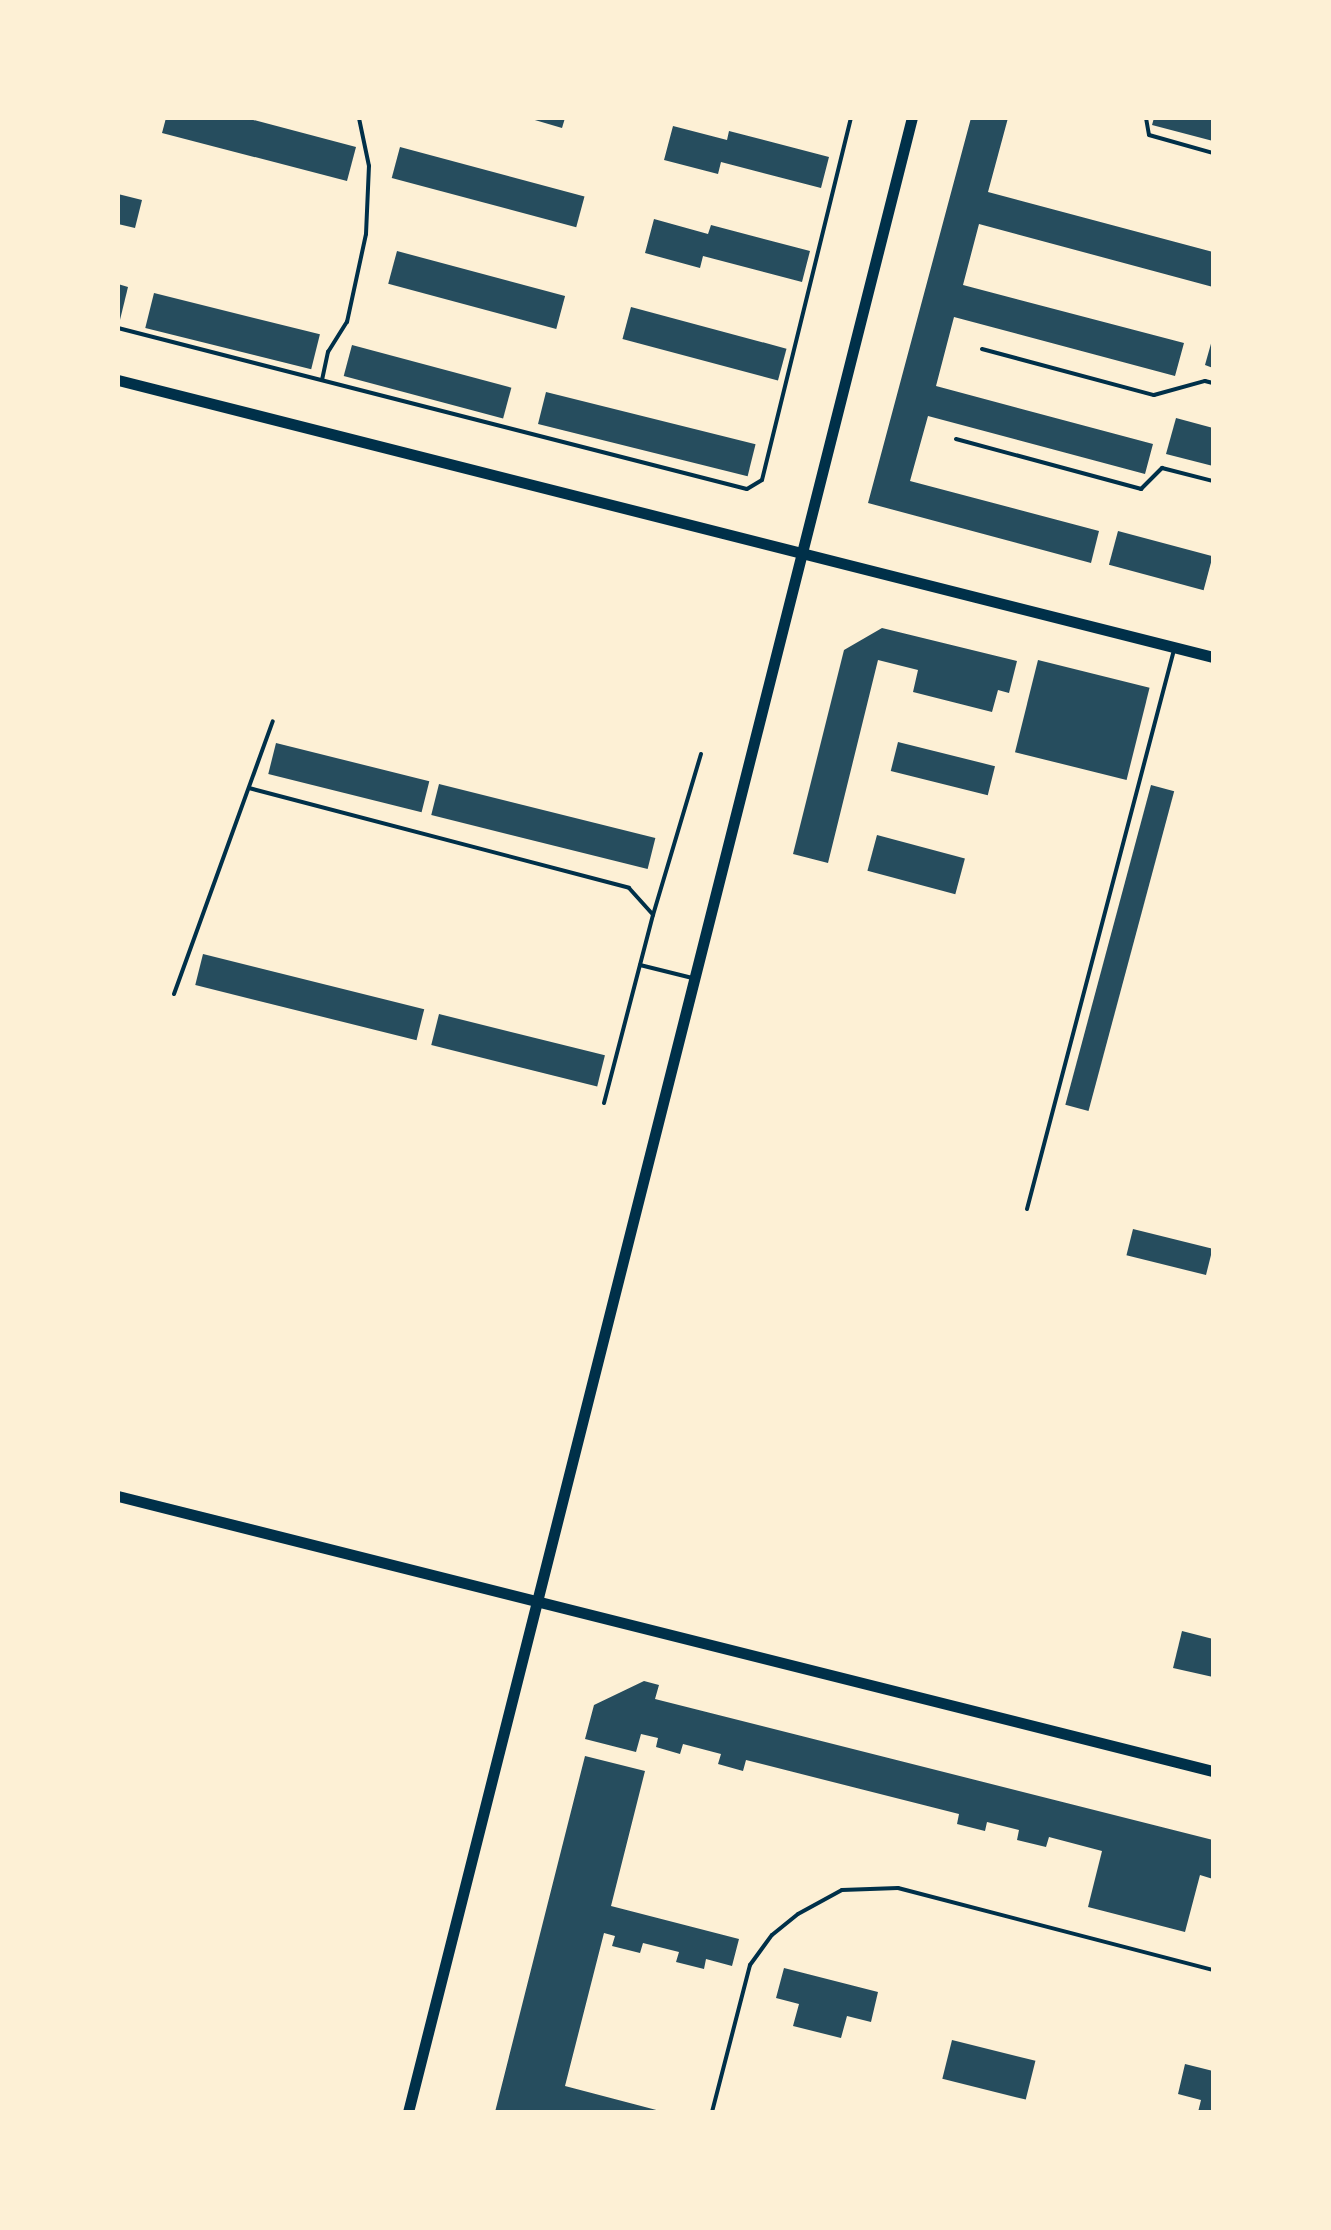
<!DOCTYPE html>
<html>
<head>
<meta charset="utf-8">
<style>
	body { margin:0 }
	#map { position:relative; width:1331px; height:2230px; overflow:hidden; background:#fdf0d5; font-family:Merriweather,serif }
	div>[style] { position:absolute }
	.building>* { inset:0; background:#264d5e; transform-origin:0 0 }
	.service>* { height:4px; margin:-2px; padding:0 2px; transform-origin:2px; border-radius:2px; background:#003049 }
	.tertiary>* { height:11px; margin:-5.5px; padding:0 5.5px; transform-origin:5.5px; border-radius:5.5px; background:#003049 }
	span { translate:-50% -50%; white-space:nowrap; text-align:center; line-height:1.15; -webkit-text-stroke:8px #fdf0d5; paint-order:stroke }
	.frame { position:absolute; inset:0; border:120px solid #fdf0d5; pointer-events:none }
</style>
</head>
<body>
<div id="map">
	<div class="building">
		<i style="clip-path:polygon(166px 118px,246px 118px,356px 147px,347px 181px,162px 133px)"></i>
		<i style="clip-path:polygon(528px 118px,565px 118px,562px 128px)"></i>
		<i style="clip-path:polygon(971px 118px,1008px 118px,988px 192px,1213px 252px,1213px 287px,979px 224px,963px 285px,1184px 343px,1175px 376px,954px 317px,936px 386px,1153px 444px,1145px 474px,928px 416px,910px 481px,1099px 531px,1091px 563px,868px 503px)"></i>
		<i style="clip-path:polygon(1154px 118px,1213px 118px,1213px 141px,1152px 125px)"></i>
		<i style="clip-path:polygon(673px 126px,727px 140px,729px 131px,829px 157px,821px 188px,721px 162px,718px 174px,664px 160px)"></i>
		<i style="left:400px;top:147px;width:191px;height:32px;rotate:15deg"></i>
		<i style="clip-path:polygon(118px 194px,142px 200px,135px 228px,118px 224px)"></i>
		<i style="clip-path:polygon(654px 219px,708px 234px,711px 225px,810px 251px,802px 282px,703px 256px,700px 268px,645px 253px)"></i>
		<i style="left:397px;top:251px;width:174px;height:34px;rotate:15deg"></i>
		<i style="clip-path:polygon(118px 284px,128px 287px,119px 324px,118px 324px)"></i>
		<i style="left:154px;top:293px;width:171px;height:36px;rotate:14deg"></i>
		<i style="left:631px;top:307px;width:161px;height:33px;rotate:15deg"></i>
		<i style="clip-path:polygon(1212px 340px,1213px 340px,1213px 368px,1205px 365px)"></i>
		<i style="left:352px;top:345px;width:165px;height:32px;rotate:15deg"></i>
		<i style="left:546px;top:392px;width:216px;height:33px;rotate:14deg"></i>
		<i style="clip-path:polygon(1176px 418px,1213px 428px,1213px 466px,1166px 454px)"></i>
		<i style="left:1118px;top:531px;width:98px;height:35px;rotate:15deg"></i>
		<i style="clip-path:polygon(882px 628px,1017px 661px,1009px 693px,998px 690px,992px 712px,913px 692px,918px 670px,878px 660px,828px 863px,793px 854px,844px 650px)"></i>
		<i style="left:1038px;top:660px;width:115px;height:95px;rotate:14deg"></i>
		<i style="left:898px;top:742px;width:100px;height:30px;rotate:14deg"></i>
		<i style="left:276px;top:743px;width:158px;height:32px;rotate:14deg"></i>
		<i style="left:439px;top:784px;width:223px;height:32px;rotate:14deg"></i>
		<i style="left:1151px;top:785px;width:24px;height:331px;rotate:15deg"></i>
		<i style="left:877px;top:835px;width:91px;height:37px;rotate:15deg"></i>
		<i style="left:203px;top:954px;width:228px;height:32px;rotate:14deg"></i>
		<i style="left:439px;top:1014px;width:171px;height:32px;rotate:14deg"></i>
		<i style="left:1133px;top:1229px;width:82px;height:27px;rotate:14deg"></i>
		<i style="clip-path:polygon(1182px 1631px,1213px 1639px,1213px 1677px,1173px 1668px)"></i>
		<i style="clip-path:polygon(644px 1681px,659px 1685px,655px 1699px,1213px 1840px,1213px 1879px,1200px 1875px,1185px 1932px,1088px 1907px,1102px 1851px,1049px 1837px,1046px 1847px,1017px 1840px,1019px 1830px,987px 1822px,985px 1831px,957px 1824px,959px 1814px,746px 1760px,743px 1771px,718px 1764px,721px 1754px,683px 1744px,680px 1754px,656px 1747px,658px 1738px,641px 1734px,636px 1752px,585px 1739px,594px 1705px)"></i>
		<i style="clip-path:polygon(585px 1756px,645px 1771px,611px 1906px,739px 1939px,732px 1966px,706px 1959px,704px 1969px,676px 1962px,679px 1952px,643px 1943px,640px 1953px,612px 1946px,615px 1936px,604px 1933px,565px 2086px,664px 2112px,495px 2112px)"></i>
		<i style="clip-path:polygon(784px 1968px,878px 1992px,871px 2022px,847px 2016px,841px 2038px,793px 2026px,799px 2004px,776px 1998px)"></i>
		<i style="left:952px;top:2040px;width:86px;height:40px;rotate:14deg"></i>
		<i style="clip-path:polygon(1185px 2064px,1213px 2071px,1213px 2112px,1198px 2112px,1201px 2100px,1178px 2094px)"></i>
	</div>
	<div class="service">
		<i style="left:1146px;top:118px;width:17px;rotate:80deg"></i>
		<i style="left:1149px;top:135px;width:66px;rotate:15.7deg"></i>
		<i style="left:118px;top:328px;width:649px;rotate:14.36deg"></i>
		<i style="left:747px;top:489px;width:17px;rotate:-31deg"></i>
		<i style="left:762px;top:480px;width:373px;rotate:-76.2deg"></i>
		<i style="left:982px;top:349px;width:178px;rotate:15deg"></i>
		<i style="left:1154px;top:395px;width:53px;rotate:-15.4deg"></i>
		<i style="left:1205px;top:381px;width:8px;rotate:14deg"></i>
		<i style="left:322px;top:380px;width:29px;rotate:-78deg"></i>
		<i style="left:328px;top:352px;width:36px;rotate:-58deg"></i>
		<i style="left:347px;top:322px;width:90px;rotate:-77.8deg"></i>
		<i style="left:366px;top:234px;width:68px;rotate:-87.5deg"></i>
		<i style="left:369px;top:166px;width:49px;rotate:-101.8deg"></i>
		<i style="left:956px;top:439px;width:192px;rotate:15.1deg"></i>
		<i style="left:1141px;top:489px;width:30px;rotate:-45deg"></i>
		<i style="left:1162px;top:468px;width:53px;rotate:14.3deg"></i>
		<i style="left:249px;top:788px;width:393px;rotate:14.7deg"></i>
		<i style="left:629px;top:888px;width:36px;rotate:48deg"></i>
		<i style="left:640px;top:965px;width:54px;rotate:14deg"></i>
		<i style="left:174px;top:994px;width:290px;rotate:-70.1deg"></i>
		<i style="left:604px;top:1103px;width:194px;rotate:-75.4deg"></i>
		<i style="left:653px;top:915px;width:168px;rotate:-73.4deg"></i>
		<i style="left:1027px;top:1209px;width:578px;rotate:-75.27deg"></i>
		<i style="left:712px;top:2112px;width:152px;rotate:-75.5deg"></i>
		<i style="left:750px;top:1965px;width:37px;rotate:-54deg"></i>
		<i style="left:772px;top:1935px;width:33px;rotate:-39deg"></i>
		<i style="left:798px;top:1914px;width:50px;rotate:-28.6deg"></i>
		<i style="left:842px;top:1890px;width:56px;rotate:-2deg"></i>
		<i style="left:898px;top:1888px;width:325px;rotate:14.6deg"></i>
	</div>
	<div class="tertiary">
		<i style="left:118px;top:380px;width:1129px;rotate:14.2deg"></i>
		<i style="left:118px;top:1496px;width:1129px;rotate:14.1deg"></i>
		<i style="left:408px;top:2112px;width:2057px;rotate:-75.82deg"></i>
	</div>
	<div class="frame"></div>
</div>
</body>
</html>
